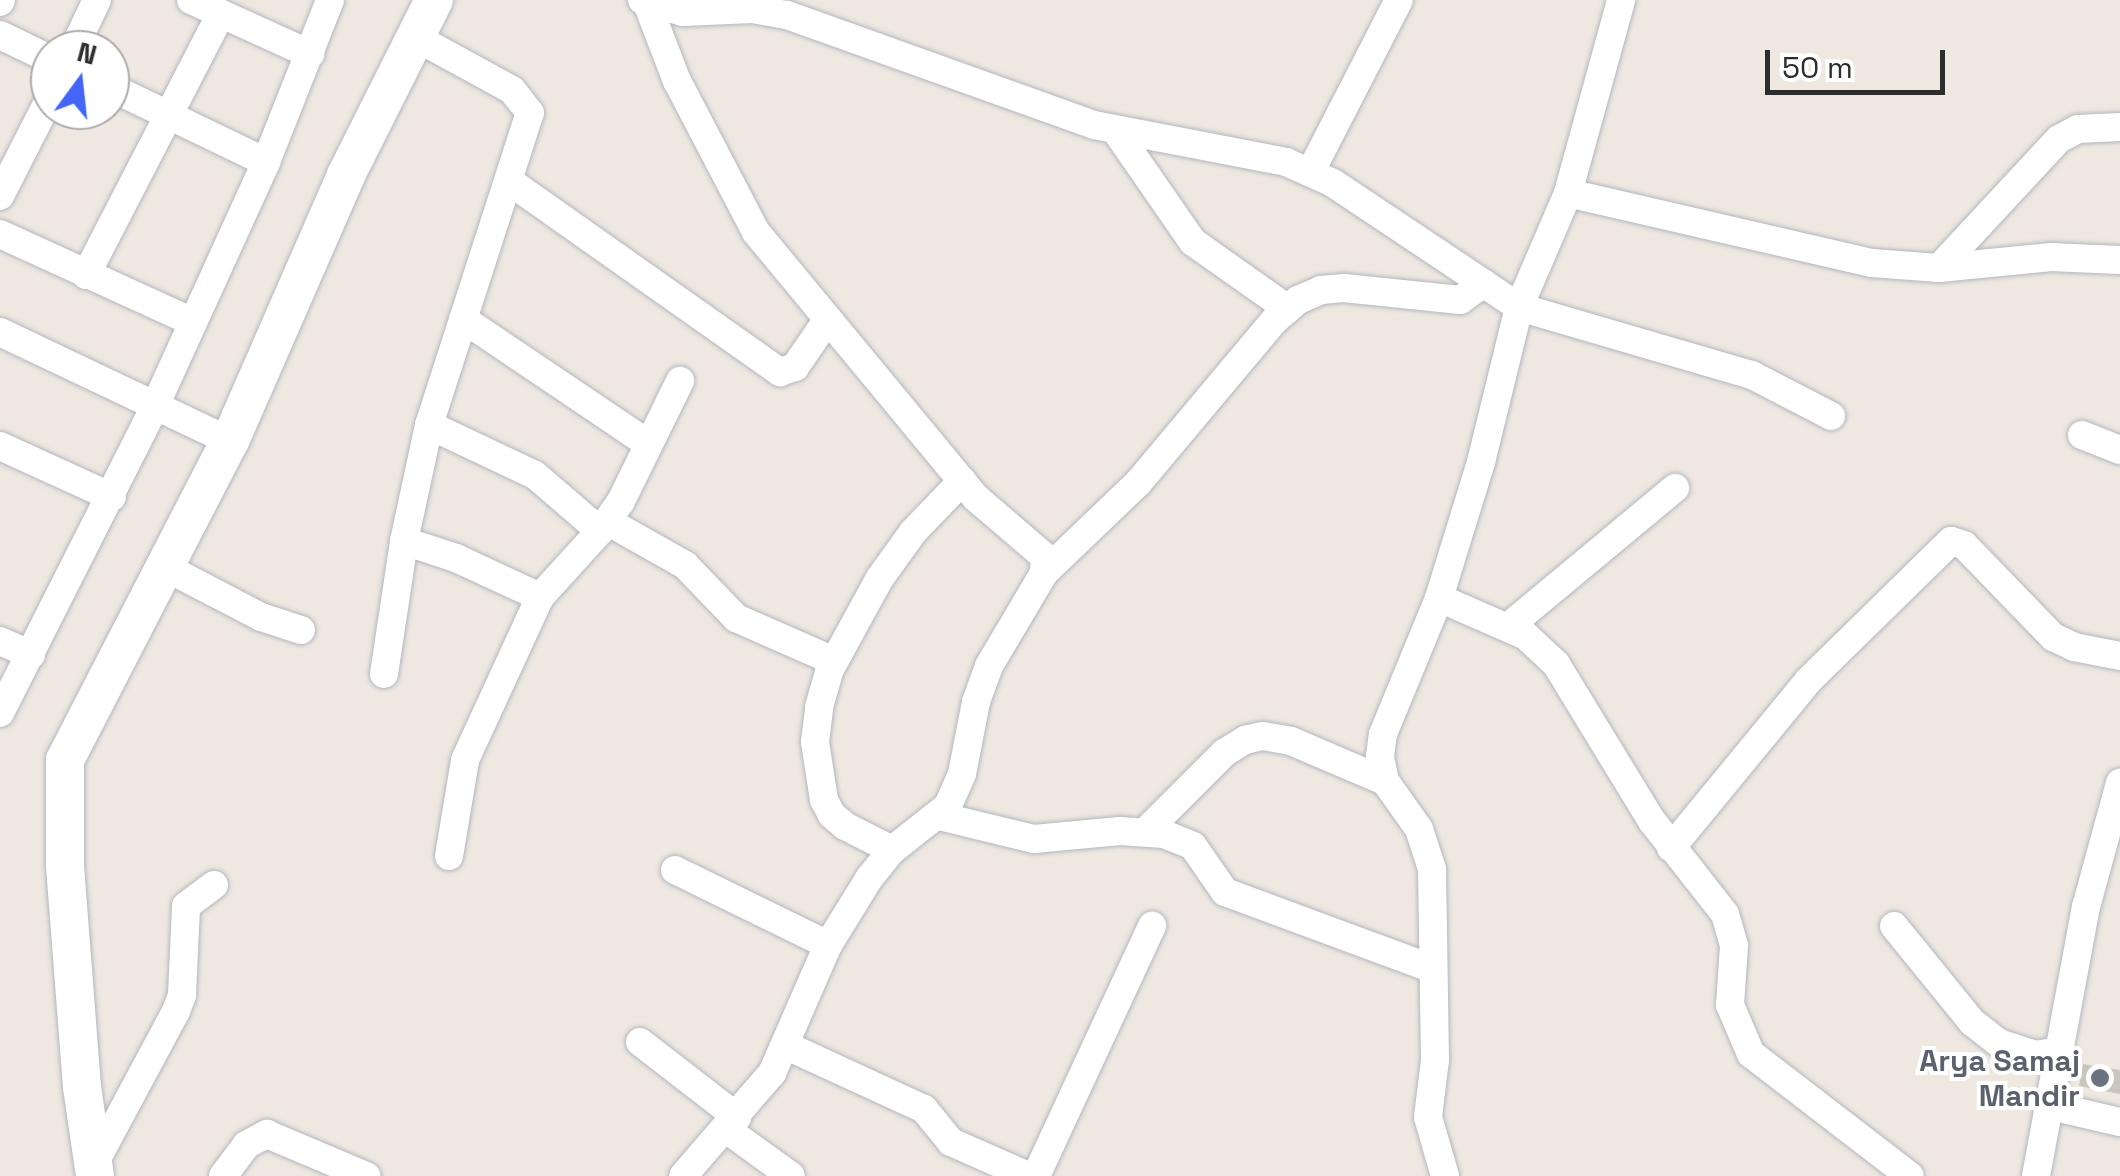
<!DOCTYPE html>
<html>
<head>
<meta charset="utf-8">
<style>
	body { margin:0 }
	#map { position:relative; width:2120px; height:1176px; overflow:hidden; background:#eee8e0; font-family:"Space Grotesk",sans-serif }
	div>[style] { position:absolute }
	.building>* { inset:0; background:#cac6be }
	.roads { filter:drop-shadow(0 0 2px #b3b7c0) drop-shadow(0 0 2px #b3b7c0) }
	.minor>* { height:28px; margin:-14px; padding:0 14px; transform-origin:14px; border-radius:14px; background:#fff }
	.secondary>* { height:38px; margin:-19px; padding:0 19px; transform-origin:19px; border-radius:19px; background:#fff }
	.dots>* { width:28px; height:28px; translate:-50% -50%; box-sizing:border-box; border:5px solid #fff; border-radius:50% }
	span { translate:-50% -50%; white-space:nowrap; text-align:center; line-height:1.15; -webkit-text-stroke:8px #fff; paint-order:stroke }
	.worship-label { font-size:30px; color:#5b616d; font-weight:700 }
	.right { translate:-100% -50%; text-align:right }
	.north { position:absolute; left:30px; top:30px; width:100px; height:100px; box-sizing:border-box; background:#fff; border:2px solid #ababab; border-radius:50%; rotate:15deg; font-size:28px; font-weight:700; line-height:40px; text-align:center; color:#2d2d2d }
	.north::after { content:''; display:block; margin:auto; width:35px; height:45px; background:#4466f8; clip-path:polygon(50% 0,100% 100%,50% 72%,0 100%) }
	.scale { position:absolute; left:1765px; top:50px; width:180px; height:45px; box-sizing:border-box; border:5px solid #2d2d2d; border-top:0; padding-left:12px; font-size:30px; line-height:35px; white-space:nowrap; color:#2d2d2d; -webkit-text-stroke:8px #fff; paint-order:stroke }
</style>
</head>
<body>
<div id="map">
	<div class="building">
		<i style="clip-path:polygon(2083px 1064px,2120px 1070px,2120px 1094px,2079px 1086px)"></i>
	</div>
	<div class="roads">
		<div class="minor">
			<i style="left:191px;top:0;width:131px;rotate:24.4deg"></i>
			<i style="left:642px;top:0;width:43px;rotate:16.3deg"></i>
			<i style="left:683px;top:12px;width:69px;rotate:-2.5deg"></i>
			<i style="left:752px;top:9px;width:36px;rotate:10deg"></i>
			<i style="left:787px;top:15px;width:326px;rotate:19.7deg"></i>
			<i style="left:1094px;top:125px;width:196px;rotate:10.9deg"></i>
			<i style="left:1286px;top:162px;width:51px;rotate:24.1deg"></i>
			<i style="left:1333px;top:183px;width:224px;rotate:33.7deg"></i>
			<i style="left:1519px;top:307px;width:243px;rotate:16.3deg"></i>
			<i style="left:1752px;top:375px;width:89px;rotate:27.4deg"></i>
			<i style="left:0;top:2px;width:2px;rotate:-63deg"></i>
			<i style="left:647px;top:3px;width:84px;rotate:69deg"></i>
			<i style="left:677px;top:81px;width:170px;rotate:62.4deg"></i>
			<i style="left:756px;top:232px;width:344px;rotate:50.4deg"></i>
			<i style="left:975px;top:497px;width:92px;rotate:40.6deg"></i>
			<i style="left:1045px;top:557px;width:16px;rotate:94deg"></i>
			<i style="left:1044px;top:573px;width:108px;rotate:120.6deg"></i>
			<i style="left:989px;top:666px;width:38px;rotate:110deg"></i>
			<i style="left:976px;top:702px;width:73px;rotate:101deg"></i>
			<i style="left:962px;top:774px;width:35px;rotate:114deg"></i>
			<i style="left:948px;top:806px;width:71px;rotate:141.8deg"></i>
			<i style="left:892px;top:850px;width:35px;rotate:129deg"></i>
			<i style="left:870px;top:877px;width:80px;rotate:121.7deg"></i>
			<i style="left:828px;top:945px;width:140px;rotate:113.6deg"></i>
			<i style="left:772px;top:1073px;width:136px;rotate:130.8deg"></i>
			<i style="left:0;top:35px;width:55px;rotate:25.6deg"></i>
			<i style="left:73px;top:50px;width:55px;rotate:-64.4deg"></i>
			<i style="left:110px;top:87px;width:173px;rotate:25.7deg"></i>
			<i style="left:1116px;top:131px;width:135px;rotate:55.3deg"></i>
			<i style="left:1193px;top:242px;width:116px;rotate:35.2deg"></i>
			<i style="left:1311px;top:171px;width:192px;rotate:-62.8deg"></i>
			<i style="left:509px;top:181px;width:332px;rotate:35.2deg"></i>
			<i style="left:780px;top:372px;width:16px;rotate:-18deg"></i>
			<i style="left:795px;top:367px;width:58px;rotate:-55.5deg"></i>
			<i style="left:1568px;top:193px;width:200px;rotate:-74.6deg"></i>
			<i style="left:0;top:196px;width:110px;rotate:-63deg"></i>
			<i style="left:0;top:234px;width:212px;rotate:24.5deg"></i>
			<i style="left:1939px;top:268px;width:176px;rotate:-47.1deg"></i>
			<i style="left:2059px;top:139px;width:21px;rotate:-28deg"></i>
			<i style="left:2078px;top:129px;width:42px;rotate:-2.7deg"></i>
			<i style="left:86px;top:275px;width:294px;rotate:-62.7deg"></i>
			<i style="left:463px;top:319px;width:223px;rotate:34deg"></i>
			<i style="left:0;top:332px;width:255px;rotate:25.4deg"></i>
			<i style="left:429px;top:425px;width:117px;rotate:25.3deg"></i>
			<i style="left:535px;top:475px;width:86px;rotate:40.7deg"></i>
			<i style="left:2082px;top:435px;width:41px;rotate:21.5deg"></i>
			<i style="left:0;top:446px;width:123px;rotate:24.5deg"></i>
			<i style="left:607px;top:521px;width:90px;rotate:29.4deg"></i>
			<i style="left:685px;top:565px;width:74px;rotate:46.1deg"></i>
			<i style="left:736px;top:618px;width:107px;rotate:23.7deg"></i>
			<i style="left:404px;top:541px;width:55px;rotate:18.1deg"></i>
			<i style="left:456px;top:558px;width:93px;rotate:24.9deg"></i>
			<i style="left:165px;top:567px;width:108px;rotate:27.5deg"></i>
			<i style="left:261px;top:617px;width:42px;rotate:18deg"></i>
			<i style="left:1044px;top:573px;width:130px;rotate:-43.8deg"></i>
			<i style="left:1138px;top:483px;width:213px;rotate:-50deg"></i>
			<i style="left:1275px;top:320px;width:30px;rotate:-41deg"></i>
			<i style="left:1298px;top:300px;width:25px;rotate:-23deg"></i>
			<i style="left:1321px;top:290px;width:23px;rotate:-5deg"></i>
			<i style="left:1344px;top:288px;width:117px;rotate:5.9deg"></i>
			<i style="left:1460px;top:300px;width:29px;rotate:-35deg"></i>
			<i style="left:1439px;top:598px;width:95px;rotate:23.6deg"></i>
			<i style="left:1526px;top:636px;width:41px;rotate:43deg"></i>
			<i style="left:1556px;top:664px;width:184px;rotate:58.6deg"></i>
			<i style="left:1652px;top:821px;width:118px;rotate:51.9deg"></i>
			<i style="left:1725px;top:914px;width:33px;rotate:74deg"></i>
			<i style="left:1734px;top:946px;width:59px;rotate:93.9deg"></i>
			<i style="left:1730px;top:1005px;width:53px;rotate:66.8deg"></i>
			<i style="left:1751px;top:1054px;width:200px;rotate:37.5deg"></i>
			<i style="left:1509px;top:626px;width:216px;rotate:-39.7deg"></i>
			<i style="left:0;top:641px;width:34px;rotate:24deg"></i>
			<i style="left:384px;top:674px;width:134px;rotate:-81.4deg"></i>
			<i style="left:404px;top:541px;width:119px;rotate:-77.8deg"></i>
			<i style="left:429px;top:425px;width:328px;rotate:-72.1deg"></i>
			<i style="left:530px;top:113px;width:29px;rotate:-128deg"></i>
			<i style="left:512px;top:90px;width:111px;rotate:-151.3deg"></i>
			<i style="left:0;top:713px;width:344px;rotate:-63.2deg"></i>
			<i style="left:155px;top:406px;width:268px;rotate:-65.5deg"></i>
			<i style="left:266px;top:162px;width:174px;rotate:-68.4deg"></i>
			<i style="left:939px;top:816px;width:98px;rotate:13.6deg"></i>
			<i style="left:1034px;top:839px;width:86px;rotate:-5.3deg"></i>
			<i style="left:1120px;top:831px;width:44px;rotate:3.9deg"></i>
			<i style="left:1164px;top:834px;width:31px;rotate:22deg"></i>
			<i style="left:1193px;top:846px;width:56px;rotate:55.2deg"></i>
			<i style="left:1225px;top:892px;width:219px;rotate:20.3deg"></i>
			<i style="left:1145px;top:832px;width:112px;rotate:-45deg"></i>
			<i style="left:1224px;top:753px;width:25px;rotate:-32deg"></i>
			<i style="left:1245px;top:740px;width:18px;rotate:-13deg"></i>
			<i style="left:1263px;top:736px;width:28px;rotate:10deg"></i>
			<i style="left:1291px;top:741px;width:102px;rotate:23.1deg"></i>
			<i style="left:1671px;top:848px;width:216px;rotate:-50.6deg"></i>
			<i style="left:1808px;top:681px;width:200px;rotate:-44.4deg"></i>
			<i style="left:1951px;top:541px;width:14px;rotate:17deg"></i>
			<i style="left:1964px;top:545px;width:128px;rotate:45.9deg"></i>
			<i style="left:2053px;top:637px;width:23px;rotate:25deg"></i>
			<i style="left:2074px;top:647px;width:47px;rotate:11.1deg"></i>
			<i style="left:892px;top:850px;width:53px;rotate:-152.9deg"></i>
			<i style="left:845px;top:826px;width:17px;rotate:-140deg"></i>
			<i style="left:832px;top:815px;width:17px;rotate:-118deg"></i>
			<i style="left:824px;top:800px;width:59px;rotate:-98.8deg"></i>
			<i style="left:815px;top:742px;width:35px;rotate:-83deg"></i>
			<i style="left:819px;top:707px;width:37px;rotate:-74deg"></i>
			<i style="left:829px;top:671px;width:106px;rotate:-61.3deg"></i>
			<i style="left:880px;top:578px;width:57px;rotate:-54.3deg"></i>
			<i style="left:913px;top:532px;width:71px;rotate:-46.1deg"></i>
			<i style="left:449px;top:856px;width:97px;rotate:-80.5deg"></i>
			<i style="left:465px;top:760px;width:179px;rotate:-65.3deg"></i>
			<i style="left:540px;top:597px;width:89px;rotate:-47.7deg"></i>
			<i style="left:600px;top:531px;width:37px;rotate:-55deg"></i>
			<i style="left:621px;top:501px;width:134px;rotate:-63.8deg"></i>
			<i style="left:675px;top:870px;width:170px;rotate:26.1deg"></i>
			<i style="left:1894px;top:926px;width:124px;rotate:50.9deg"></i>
			<i style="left:1972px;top:1022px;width:34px;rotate:38deg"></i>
			<i style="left:1999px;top:1043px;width:38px;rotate:18deg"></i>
			<i style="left:2035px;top:1055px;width:26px;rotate:-9deg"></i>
			<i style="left:640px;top:1042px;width:123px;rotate:37.7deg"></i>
			<i style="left:787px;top:1046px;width:151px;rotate:24.7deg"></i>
			<i style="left:924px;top:1109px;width:43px;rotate:50.7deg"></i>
			<i style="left:951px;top:1142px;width:84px;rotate:23.8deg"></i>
			<i style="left:2051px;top:1106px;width:71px;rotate:13.1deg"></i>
			<i style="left:726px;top:1129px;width:80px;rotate:35.9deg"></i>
			<i style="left:93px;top:1166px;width:176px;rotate:-61.8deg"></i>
			<i style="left:176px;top:1011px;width:17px;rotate:-69deg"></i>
			<i style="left:182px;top:995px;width:89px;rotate:-87.4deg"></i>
			<i style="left:186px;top:906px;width:35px;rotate:-37deg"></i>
			<i style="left:223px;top:1176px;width:39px;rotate:-53deg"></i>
			<i style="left:246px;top:1145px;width:24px;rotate:-28deg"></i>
			<i style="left:267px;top:1134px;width:108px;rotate:23deg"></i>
			<i style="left:1036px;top:1176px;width:276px;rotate:-65.1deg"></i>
			<i style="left:1445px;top:1176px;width:61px;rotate:-106.1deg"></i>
			<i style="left:1428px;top:1117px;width:57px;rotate:-83deg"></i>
			<i style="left:1435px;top:1060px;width:191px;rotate:-90.9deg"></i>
			<i style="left:1432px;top:869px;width:42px;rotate:-108deg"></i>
			<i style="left:1419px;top:829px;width:59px;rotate:-125.3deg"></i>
			<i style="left:1385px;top:781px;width:25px;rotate:-102deg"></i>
			<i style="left:1380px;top:757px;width:23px;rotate:-83deg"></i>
			<i style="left:1383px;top:734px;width:147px;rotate:-67.6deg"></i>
			<i style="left:1439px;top:598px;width:142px;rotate:-72.8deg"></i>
			<i style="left:1481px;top:462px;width:160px;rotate:-76.2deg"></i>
			<i style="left:1519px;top:307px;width:124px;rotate:-66.7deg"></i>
			<i style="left:1568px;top:193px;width:312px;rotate:13deg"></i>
			<i style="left:1872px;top:263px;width:67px;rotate:4.3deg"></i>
			<i style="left:1939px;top:268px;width:113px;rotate:-5.6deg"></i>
			<i style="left:2051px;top:257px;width:69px;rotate:2.5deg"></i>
			<i style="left:2036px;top:1176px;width:274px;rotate:-79.5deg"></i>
			<i style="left:2086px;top:907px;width:129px;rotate:-74.7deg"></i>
		</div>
		<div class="secondary">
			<i style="left:95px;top:1176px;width:90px;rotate:-98.3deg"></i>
			<i style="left:82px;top:1087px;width:224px;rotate:-94.4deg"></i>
			<i style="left:65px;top:864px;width:104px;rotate:-90deg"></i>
			<i style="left:65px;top:760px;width:359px;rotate:-62.7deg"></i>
			<i style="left:230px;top:441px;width:290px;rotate:-66.4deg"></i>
			<i style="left:346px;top:175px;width:196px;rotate:-63.3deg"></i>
		</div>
	</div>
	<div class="dots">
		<i style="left:2100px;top:1078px;background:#6b7280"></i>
	</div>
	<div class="worship-label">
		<span class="right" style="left:2080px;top:1078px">Arya Samaj<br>Mandir</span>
	</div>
	<div class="north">N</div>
	<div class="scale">50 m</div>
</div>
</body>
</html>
